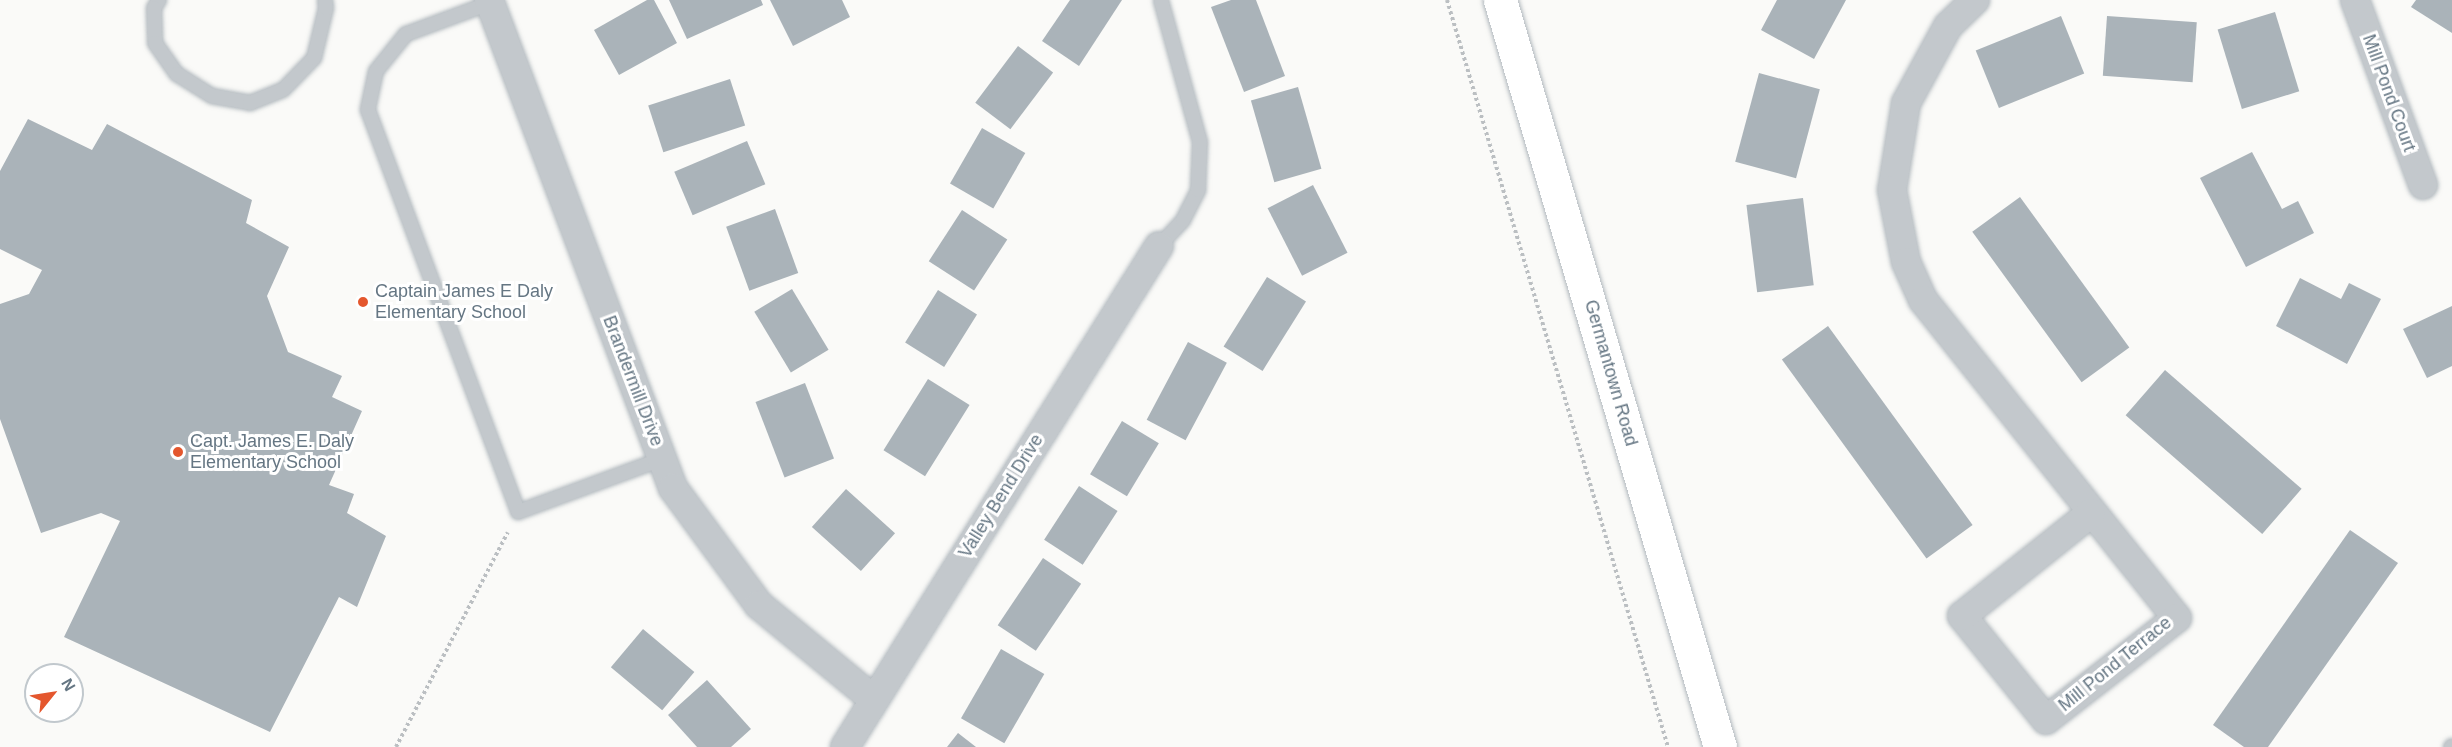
<!DOCTYPE html>
<html>
<head>
<meta charset="utf-8">
<style>
	body { margin:0 }
	#map { position:relative; width:2452px; height:747px; overflow:hidden; background:#fafaf8; font-family:Helvetica,sans-serif }
	div>[style] { position:absolute }
	.building>* { inset:0; background:#aab3b9; transform-origin:0 0 }
	.path>* { height:4px; margin-top:-2px; transform-origin:0; background:repeating-linear-gradient(90deg,#bbbfc2 0 3px,transparent 0 6px) }
	.roads { filter:drop-shadow(0 0 2px #b3babf) drop-shadow(0 0 2px #b3babf) }
	.lane>* { height:14px; margin:-7px; padding:0 7px; transform-origin:7px; border-radius:7px; background:#c3c8cc }
	.street>* { height:28px; margin:-14px; padding:0 14px; transform-origin:14px; border-radius:14px; background:#c3c8cc }
	.secondary>* { height:33px; margin:-16.5px; padding:0 16.5px; transform-origin:16.5px; border-radius:16.5px; background:#fff }
	.dots>* { width:16px; height:16px; translate:-50% -50%; box-sizing:border-box; border:3px solid #fff; border-radius:50% }
	span { translate:-50% -50%; white-space:nowrap; text-align:center; line-height:1.15; -webkit-text-stroke:6px #fff; paint-order:stroke }
	.street-label { font-size:18px; color:#657683 }
	.poi-label { font-size:18px; color:#657683 }
	.left { translate:0 -50%; text-align:left }
	.north { position:absolute; left:24px; top:663px; width:60px; height:60px; box-sizing:border-box; background:#fff; border:2px solid #c1c8cd; border-radius:50%; rotate:60deg; font-size:16px; font-weight:700; line-height:24px; text-align:center; color:#657683 }
	.north::after { content:''; display:block; margin:auto; width:21px; height:27px; background:#e4572e; clip-path:polygon(50% 0,100% 100%,50% 72%,0 100%) }
</style>
</head>
<body>
<div id="map">
	<div class="building">
		<i style="clip-path:polygon(647px 0,654px 0,677px 43px,619px 75px,594px 30px)"></i>
		<i style="clip-path:polygon(669px 0,761px 0,763px 5px,687px 39px)"></i>
		<i style="clip-path:polygon(770px 0,842px 0,850px 17px,793px 46px)"></i>
		<i style="clip-path:polygon(1070px 0,1122px 0,1079px 66px,1042px 41px)"></i>
		<i style="clip-path:polygon(1231px 0,1256px 0,1285px 76px,1244px 92px,1211px 7px)"></i>
		<i style="clip-path:polygon(1777px 0,1846px 0,1814px 59px,1761px 30px)"></i>
		<i style="clip-path:polygon(2416px 0,2452px 0,2452px 33px,2411px 7px)"></i>
		<i style="left:2275px;top:12px;width:83px;height:60px;rotate:73deg"></i>
		<i style="left:2061px;top:16px;width:62px;height:92px;rotate:68deg"></i>
		<i style="left:2107px;top:16px;width:90px;height:60px;rotate:4deg"></i>
		<i style="left:1018px;top:46px;width:44px;height:71px;rotate:37deg"></i>
		<i style="left:1759px;top:73px;width:63px;height:92px;rotate:15deg"></i>
		<i style="left:730px;top:79px;width:49px;height:86px;rotate:72deg"></i>
		<i style="left:1298px;top:87px;width:85px;height:49px;rotate:74deg"></i>
		<i style="clip-path:polygon(28px 119px,92px 150px,107px 124px,252px 200px,246px 223px,289px 247px,267px 296px,288px 352px,342px 376px,332px 397px,362px 411px,329px 485px,354px 494px,347px 513px,386px 536px,357px 607px,339px 597px,270px 732px,64px 637px,120px 521px,101px 513px,41px 533px,0 419px,0 304px,29px 294px,42px 270px,0 249px,0 171px)"></i>
		<i style="left:982px;top:128px;width:50px;height:64px;rotate:30deg"></i>
		<i style="left:747px;top:141px;width:47px;height:79px;rotate:67deg"></i>
		<i style="clip-path:polygon(2252px 152px,2282px 209px,2298px 201px,2314px 233px,2246px 267px,2200px 178px)"></i>
		<i style="left:1313px;top:185px;width:76px;height:51px;rotate:63deg"></i>
		<i style="left:2020px;top:197px;width:186px;height:59px;rotate:54deg"></i>
		<i style="left:1803px;top:198px;width:88px;height:57px;rotate:83deg"></i>
		<i style="left:775px;top:209px;width:68px;height:52px;rotate:70deg"></i>
		<i style="left:962px;top:210px;width:54px;height:61px;rotate:33deg"></i>
		<i style="left:1267px;top:277px;width:46px;height:82px;rotate:32deg"></i>
		<i style="clip-path:polygon(2300px 278px,2341px 299px,2349px 283px,2381px 299px,2347px 364px,2276px 326px)"></i>
		<i style="left:792px;top:289px;width:71px;height:44px;rotate:59deg"></i>
		<i style="left:938px;top:290px;width:46px;height:62px;rotate:32deg"></i>
		<i style="clip-path:polygon(2452px 306px,2452px 366px,2427px 378px,2403px 329px)"></i>
		<i style="left:1828px;top:326px;width:246px;height:57px;rotate:54deg"></i>
		<i style="left:1188px;top:342px;width:44px;height:88px;rotate:28deg"></i>
		<i style="left:2165px;top:370px;width:181px;height:60px;rotate:41deg"></i>
		<i style="left:928px;top:379px;width:49px;height:84px;rotate:32deg"></i>
		<i style="left:805px;top:383px;width:81px;height:53px;rotate:69deg"></i>
		<i style="left:1122px;top:421px;width:43px;height:62px;rotate:31deg"></i>
		<i style="left:1079px;top:486px;width:46px;height:64px;rotate:33deg"></i>
		<i style="left:846px;top:489px;width:66px;height:51px;rotate:42deg"></i>
		<i style="clip-path:polygon(2350px 530px,2398px 563px,2268px 747px,2244px 747px,2213px 725px)"></i>
		<i style="left:1043px;top:558px;width:46px;height:81px;rotate:34deg"></i>
		<i style="left:643px;top:629px;width:67px;height:50px;rotate:40deg"></i>
		<i style="left:1001px;top:649px;width:50px;height:80px;rotate:30deg"></i>
		<i style="clip-path:polygon(707px 680px,751px 729px,731px 747px,697px 747px,668px 715px)"></i>
		<i style="clip-path:polygon(958px 733px,976px 747px,947px 747px)"></i>
	</div>
	<div class="path">
		<i style="left:1447px;top:0;width:779px;rotate:73.52deg"></i>
		<i style="left:396px;top:747px;width:242px;rotate:-62.5deg"></i>
	</div>
	<div class="roads">
		<div class="lane">
			<i style="left:159px;top:0;width:9px;rotate:122deg"></i>
			<i style="left:154px;top:8px;width:35px;rotate:88deg"></i>
			<i style="left:155px;top:43px;width:38px;rotate:55deg"></i>
			<i style="left:177px;top:74px;width:41px;rotate:32.2deg"></i>
			<i style="left:212px;top:96px;width:39px;rotate:10deg"></i>
			<i style="left:250px;top:103px;width:35px;rotate:-22deg"></i>
			<i style="left:283px;top:90px;width:45px;rotate:-45.9deg"></i>
			<i style="left:314px;top:58px;width:51px;rotate:-76.5deg"></i>
			<i style="left:326px;top:8px;width:8px;rotate:-97deg"></i>
			<i style="left:490px;top:3px;width:90px;rotate:159.7deg"></i>
			<i style="left:406px;top:34px;width:48px;rotate:129deg"></i>
			<i style="left:376px;top:71px;width:40px;rotate:102deg"></i>
			<i style="left:368px;top:110px;width:429px;rotate:69.5deg"></i>
			<i style="left:518px;top:512px;width:153px;rotate:-20.2deg"></i>
			<i style="left:1159px;top:246px;width:35px;rotate:-47deg"></i>
			<i style="left:1183px;top:220px;width:34px;rotate:-63deg"></i>
			<i style="left:1198px;top:190px;width:48px;rotate:-87.6deg"></i>
			<i style="left:1200px;top:142px;width:147px;rotate:-105.4deg"></i>
			<i style="left:2451px;top:747px;width:1px;rotate:-45deg"></i>
		</div>
		<div class="street">
			<i style="left:489px;top:0;width:522px;rotate:69.34deg"></i>
			<i style="left:673px;top:488px;width:145px;rotate:53.7deg"></i>
			<i style="left:759px;top:605px;width:148px;rotate:39.5deg"></i>
			<i style="left:1975px;top:0;width:37px;rotate:136deg"></i>
			<i style="left:1948px;top:26px;width:88px;rotate:118.6deg"></i>
			<i style="left:1906px;top:103px;width:88px;rotate:99.1deg"></i>
			<i style="left:1892px;top:190px;width:73px;rotate:79deg"></i>
			<i style="left:1906px;top:262px;width:42px;rotate:65.9deg"></i>
			<i style="left:1923px;top:300px;width:407px;rotate:51.4deg"></i>
			<i style="left:2177px;top:618px;width:166px;rotate:142.1deg"></i>
			<i style="left:2046px;top:720px;width:134px;rotate:-128.9deg"></i>
			<i style="left:1962px;top:616px;width:165px;rotate:-38.6deg"></i>
			<i style="left:2355px;top:0;width:197px;rotate:69.8deg"></i>
			<i style="left:845px;top:747px;width:591px;rotate:-57.92deg"></i>
		</div>
		<div class="secondary">
			<i style="left:1500px;top:0;width:779px;rotate:73.59deg"></i>
		</div>
	</div>
	<div class="dots">
		<i style="left:363px;top:302px;background:#e4572e"></i>
		<i style="left:178px;top:452px;background:#e4572e"></i>
	</div>
	<div class="street-label">
		<span style="left:2389px;top:93px;rotate:70deg">Mill Pond Court</span>
		<span style="left:1611px;top:373px;rotate:74deg">Germantown Road</span>
		<span style="left:633px;top:381px;rotate:69deg">Brandermill Drive</span>
		<span style="left:1001px;top:496px;rotate:-58deg">Valley Bend Drive</span>
		<span style="left:2115px;top:664px;rotate:-39deg">Mill Pond Terrace</span>
	</div>
	<div class="poi-label">
		<span class="left" style="left:375px;top:302px">Captain James E Daly<br>Elementary School</span>
		<span class="left" style="left:190px;top:452px">Capt. James E. Daly<br>Elementary School</span>
	</div>
	<div class="north">N</div>
</div>
</body>
</html>
